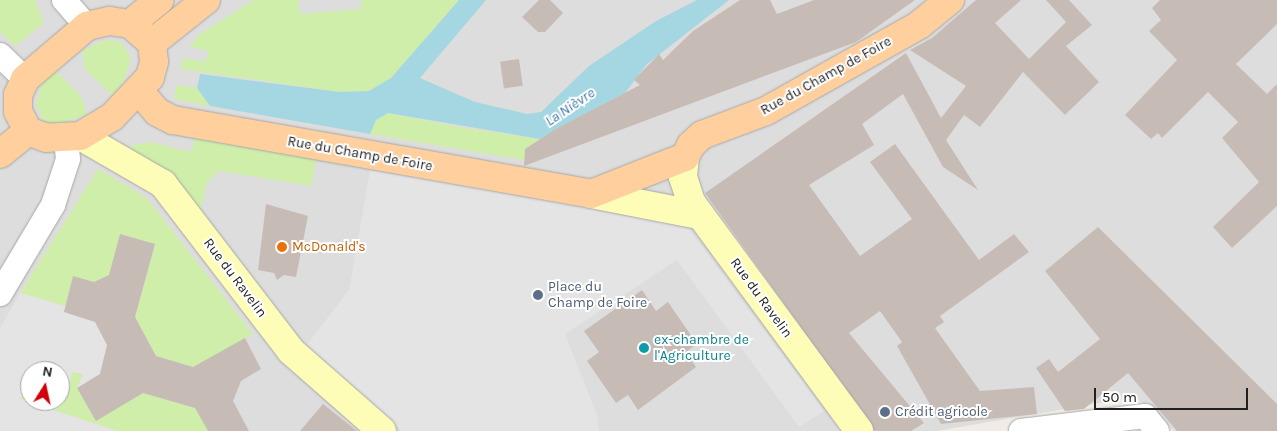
<!DOCTYPE html>
<html>
<head>
<meta charset="utf-8">
<style>
	body { margin:0 }
	#map { position:relative; width:1277px; height:431px; overflow:hidden; background:#f1ede6; font-family:Karla,sans-serif }
	div>[style] { position:absolute }
	.residential>* { inset:0; background:#dedddd }
	.grass>* { inset:0; background:#cfeea9 }
	.parking>* { inset:0; background:#e4e4e4 }
	.water>* { inset:0; background:#a4d7e1 }
	.building>* { inset:0; background:#c6bcb5; transform-origin:0 0 }
	.roads { filter:drop-shadow(0 0 1px #a7a7a7) drop-shadow(0 0 1px #a7a7a7) }
	.street>* { height:24px; margin:-12px; padding:0 12px; transform-origin:12px; border-radius:12px; background:#fff }
	.secondary>* { height:28px; margin:-14px; padding:0 14px; transform-origin:14px; border-radius:14px; background:#fdfdb8 }
	.primary>* { height:28px; margin:-14px; padding:0 14px; transform-origin:14px; border-radius:14px; background:#ffcf9d }
	.dots>* { width:14px; height:14px; translate:-50% -50%; box-sizing:border-box; border:2px solid #fff; border-radius:50% }
	span { translate:-50% -50%; white-space:nowrap; text-align:center; line-height:1.15; -webkit-text-stroke:4px #fff; paint-order:stroke }
	.street-label { font-size:14px; color:#202020 }
	.food-label { font-size:14px; color:#c56008 }
	.left { translate:0 -50%; text-align:left }
	.service-label { font-size:14px; color:#4e5e75 }
	.culture-label { font-size:14px; color:#0d838f }
	.water-label { font-size:15px; color:#4079a6; font-style:italic }
	.north { position:absolute; left:20px; top:361px; width:50px; height:50px; box-sizing:border-box; background:#fff; border:1px solid #a6a6a6; border-radius:50%; rotate:10deg; font-size:14px; font-weight:700; line-height:20px; text-align:center; color:#202020 }
	.north::after { content:''; display:block; margin:auto; width:18px; height:22px; background:#d0000c; clip-path:polygon(50% 0,100% 100%,50% 72%,0 100%) }
	.scale { position:absolute; left:1094px; top:388px; width:154px; height:22px; box-sizing:border-box; border:2px solid #202020; border-top:0; padding-left:6px; font-size:15px; line-height:18px; white-space:nowrap; color:#202020; -webkit-text-stroke:4px #fff; paint-order:stroke }
</style>
</head>
<body>
<div id="map">
	<div class="residential">
		<i style="clip-path:polygon(evenodd,0 0,1277px 0,1277px 431px,1174px 431px,1135px 397px,937px 431px,0 431px,0 0,30px 371px,60px 371px,60px 401px,30px 401px,30px 371px)"></i>
	</div>
	<div class="grass">
		<i style="clip-path:polygon(0 0,35px 0,44px 23px,15px 46px,0 32px)"></i>
		<i style="clip-path:polygon(254px 0,299px 0,300px 14px,361px 9px,361px 0,459px 0,391px 78px,369px 91px,341px 92px,180px 69px,183px 58px,205px 62px,209px 51px,190px 47px,198px 35px)"></i>
		<i style="clip-path:polygon(104px 40px,121px 42px,131px 58px,125px 79px,113px 96px,85px 69px,82px 51px)"></i>
		<i style="clip-path:polygon(54px 69px,81px 96px,87px 114px,61px 124px,44px 122px,36px 105px,42px 84px)"></i>
		<i style="clip-path:polygon(177px 85px,197px 88px,210px 106px,174px 99px)"></i>
		<i style="clip-path:polygon(388px 113px,465px 128px,540px 139px,526px 149px,524px 160px,370px 134px,376px 120px)"></i>
		<i style="clip-path:polygon(197px 131px,318px 151px,311px 186px,219px 171px,207px 182px,199px 221px,127px 152px,133px 145px,150px 142px,191px 152px)"></i>
		<i style="clip-path:polygon(98px 169px,146px 197px,253px 334px,193px 367px,156px 356px,135px 317px,155px 245px,121px 234px,109px 275px,94px 282px,74px 276px,65px 306px,20px 293px)"></i>
		<i style="clip-path:polygon(72px 372px,83px 374px,77px 388px,96px 421px,143px 393px,195px 408px,208px 431px,117px 431px,20px 399px,30px 382px,30px 401px,60px 401px,60px 385px,69px 388px)"></i>
	</div>
	<div class="parking">
		<i style="clip-path:polygon(371px 165px,686px 225px,824px 411px,799px 427px,677px 260px,565px 334px,597px 415px,599px 431px,402px 431px,303px 350px,349px 290px)"></i>
		<i style="clip-path:polygon(20px 293px,65px 306px,64px 312px,95px 322px,107px 345px,100px 374px,77px 388px,83px 374px,72px 372px,69px 388px,60px 385px,60px 371px,30px 371px,30px 382px,20px 399px,117px 431px,0 431px,0 328px)"></i>
	</div>
	<div class="water">
		<i style="clip-path:polygon(459px 0,486px 0,420px 78px,475px 102px,527px 114px,541px 112px,589px 66px,656px 21px,697px 0,729px 0,647px 64px,625px 93px,540px 139px,388px 113px,376px 120px,370px 134px,210px 106px,197px 88px,200px 74px,340px 92px,369px 91px,391px 78px)"></i>
	</div>
	<div class="building">
		<i style="clip-path:polygon(539px 0,550px 0,563px 13px,545px 32px,538px 32px,522px 17px)"></i>
		<i style="clip-path:polygon(740px 0,770px 0,777px 14px,814px 0,915px 0,856px 42px,524px 166px,525px 149px,554px 130px,640px 85px,634px 80px,659px 54px,663px 60px,693px 31px)"></i>
		<i style="clip-path:polygon(976px 0,1021px 0,995px 23px,1029px 59px,1066px 22px,1046px 0,1069px 0,1092px 25px,1066px 46px,1099px 82px,1065px 115px,1023px 72px,980px 127px,964px 115px,946px 140px,978px 190px,943px 167px,903px 94px,862px 124px,874px 145px,809px 185px,860px 256px,912px 219px,870px 162px,895px 144px,979px 260px,1014px 234px,1029px 252px,940px 316px,944px 322px,935px 328px,980px 391px,1034px 387px,1037px 414px,941px 424px,897px 346px,902px 342px,880px 311px,849px 333px,924px 423px,911px 431px,875px 431px,705px 193px,906px 53px,941px 118px,966px 86px,910px 50px,932px 38px)"></i>
		<i style="clip-path:polygon(1160px 0,1277px 0,1277px 24px,1236px 64px,1267px 94px,1277px 84px,1277px 206px,1232px 248px,1213px 227px,1259px 182px,1222px 138px,1238px 122px,1208px 92px,1162px 138px,1158px 133px,1151px 139px,1125px 115px,1177px 60px,1149px 31px,1161px 20px,1152px 8px)"></i>
		<i style="left:519px;top:59px;width:27px;height:19px;rotate:82deg"></i>
		<i style="clip-path:polygon(266px 204px,308px 216px,296px 277px,284px 275px,277px 280px,274px 273px,258px 270px)"></i>
		<i style="clip-path:polygon(1098px 227px,1277px 404px,1277px 431px,1177px 431px,1128px 373px,1084px 409px,1065px 411px,1036px 368px,1049px 359px,1058px 372px,1100px 339px,1045px 271px)"></i>
		<i style="clip-path:polygon(120px 234px,155px 244px,135px 317px,156px 356px,193px 367px,245px 338px,261px 369px,241px 381px,233px 401px,249px 431px,208px 431px,195px 408px,143px 393px,96px 421px,77px 388px,100px 374px,107px 345px,95px 322px,64px 312px,73px 276px,94px 282px,109px 275px)"></i>
		<i style="clip-path:polygon(642px 290px,656px 311px,668px 302px,697px 344px,686px 352px,696px 367px,638px 410px,628px 395px,616px 403px,587px 361px,599px 352px,584px 331px)"></i>
		<i style="clip-path:polygon(323px 404px,357px 431px,300px 431px)"></i>
	</div>
	<div class="roads">
		<div class="street">
			<i style="left:64px;top:0;width:35px;rotate:49deg"></i>
			<i style="left:0;top:55px;width:35px;rotate:44deg"></i>
			<i style="left:0;top:294px;width:104px;rotate:-59.2deg"></i>
			<i style="left:53px;top:205px;width:48px;rotate:-71.9deg"></i>
			<i style="left:68px;top:159px;width:19px;rotate:-96deg"></i>
			<i style="left:1021px;top:431px;width:125px;rotate:-6.9deg"></i>
			<i style="left:1145px;top:416px;width:19px;rotate:51deg"></i>
		</div>
		<div class="secondary">
			<i style="left:80px;top:136px;width:96px;rotate:30deg"></i>
			<i style="left:163px;top:184px;width:210px;rotate:52.5deg"></i>
			<i style="left:291px;top:351px;width:121px;rotate:41.3deg"></i>
			<i style="left:685px;top:157px;width:20px;rotate:96deg"></i>
			<i style="left:683px;top:177px;width:26px;rotate:72deg"></i>
			<i style="left:691px;top:202px;width:284px;rotate:53.7deg"></i>
			<i style="left:591px;top:194px;width:110px;rotate:11deg"></i>
		</div>
		<div class="primary">
			<i style="left:109px;top:21px;width:21px;rotate:8deg"></i>
			<i style="left:130px;top:24px;width:29px;rotate:41deg"></i>
			<i style="left:152px;top:43px;width:19px;rotate:84deg"></i>
			<i style="left:154px;top:62px;width:16px;rotate:105deg"></i>
			<i style="left:150px;top:77px;width:55px;rotate:133.5deg"></i>
			<i style="left:112px;top:117px;width:37px;rotate:149deg"></i>
			<i style="left:80px;top:136px;width:33px;rotate:177deg"></i>
			<i style="left:47px;top:138px;width:20px;rotate:-160deg"></i>
			<i style="left:28px;top:131px;width:22px;rotate:-117deg"></i>
			<i style="left:18px;top:111px;width:16px;rotate:-90deg"></i>
			<i style="left:18px;top:95px;width:17px;rotate:-66deg"></i>
			<i style="left:25px;top:79px;width:82px;rotate:-40.5deg"></i>
			<i style="left:87px;top:26px;width:23px;rotate:-13deg"></i>
			<i style="left:130px;top:24px;width:38px;rotate:-39deg"></i>
			<i style="left:152px;top:43px;width:69px;rotate:-38.5deg"></i>
			<i style="left:139px;top:91px;width:28px;rotate:49deg"></i>
			<i style="left:157px;top:112px;width:18px;rotate:27deg"></i>
			<i style="left:173px;top:120px;width:424px;rotate:10deg"></i>
			<i style="left:591px;top:194px;width:101px;rotate:-21.5deg"></i>
			<i style="left:685px;top:157px;width:13px;rotate:-63deg"></i>
			<i style="left:691px;top:145px;width:15px;rotate:-42deg"></i>
			<i style="left:702px;top:135px;width:68px;rotate:-20.6deg"></i>
			<i style="left:766px;top:111px;width:176px;rotate:-29.3deg"></i>
			<i style="left:919px;top:25px;width:40px;rotate:-39deg"></i>
			<i style="left:0;top:154px;width:36px;rotate:-39deg"></i>
		</div>
	</div>
	<div class="dots">
		<i style="left:282px;top:247px;background:#e8710a"></i>
		<i style="left:538px;top:295px;background:#5c6f8a"></i>
		<i style="left:644px;top:348px;background:#0f9aa8"></i>
		<i style="left:885px;top:412px;background:#5c6f8a"></i>
	</div>
	<div class="street-label">
		<span style="left:826px;top:76px;rotate:-29deg">Rue du Champ de Foire</span>
		<span style="left:360px;top:154px;rotate:10deg">Rue du Champ de Foire</span>
		<span style="left:235px;top:278px;rotate:53deg">Rue du Ravelin</span>
		<span style="left:761px;top:298px;rotate:54deg">Rue du Ravelin</span>
	</div>
	<div class="food-label">
		<span class="left" style="left:292px;top:247px">McDonald's</span>
	</div>
	<div class="service-label">
		<span class="left" style="left:548px;top:295px">Place du<br>Champ de Foire</span>
		<span class="left" style="left:895px;top:412px">Crédit agricole</span>
	</div>
	<div class="culture-label">
		<span class="left" style="left:654px;top:348px">ex-chambre de<br>l'Agriculture</span>
	</div>
	<div class="water-label">
		<span style="left:570px;top:107px;rotate:-34deg">La Nièvre</span>
	</div>
	<div class="north">N</div>
	<div class="scale">50 m</div>
</div>
</body>
</html>
